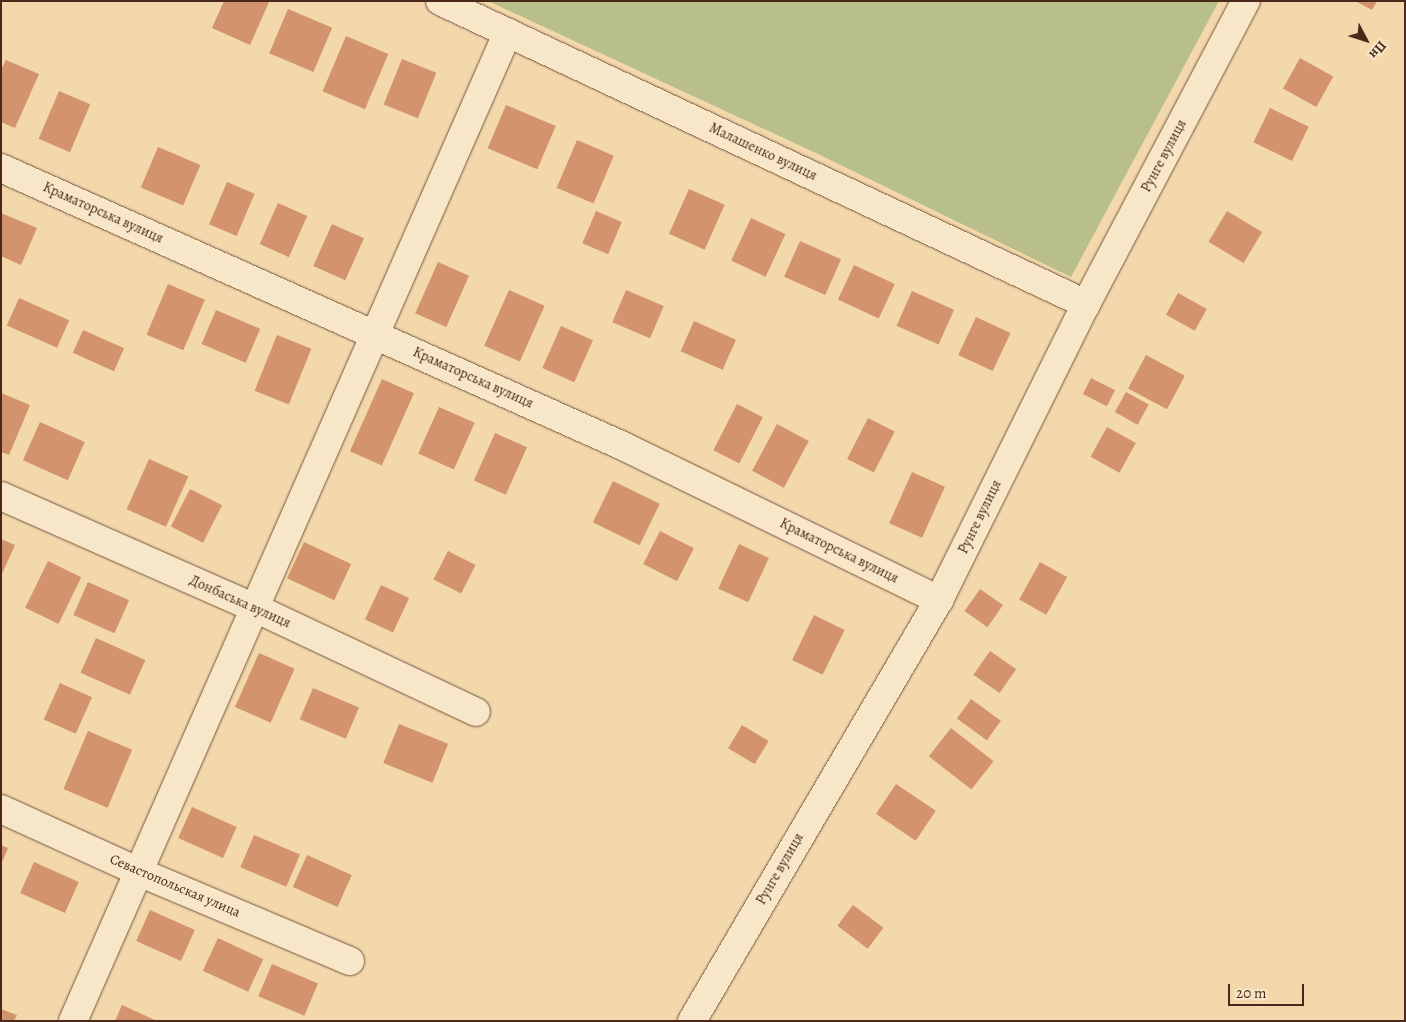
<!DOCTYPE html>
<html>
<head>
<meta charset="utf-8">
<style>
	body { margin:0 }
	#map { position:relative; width:1406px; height:1022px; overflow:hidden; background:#f3d8ab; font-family:Alegreya,serif }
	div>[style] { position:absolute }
	.green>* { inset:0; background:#b9bf8a }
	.building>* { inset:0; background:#d2936d; transform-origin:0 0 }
	.roads { filter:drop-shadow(0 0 1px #75543e) drop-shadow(0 0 1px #75543e) }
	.minor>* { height:28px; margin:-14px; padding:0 14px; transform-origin:14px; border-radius:14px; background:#f7e6c8 }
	span { translate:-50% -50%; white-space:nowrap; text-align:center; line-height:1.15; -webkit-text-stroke:5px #f7e6c8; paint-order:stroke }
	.street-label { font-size:14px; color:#4b281a }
	.frame { position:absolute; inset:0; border:2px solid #4b281a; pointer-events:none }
	.north { position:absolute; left:1341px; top:15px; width:50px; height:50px; -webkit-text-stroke:4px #f7e6c8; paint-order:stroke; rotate:130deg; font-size:14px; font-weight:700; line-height:20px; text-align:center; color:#4b281a }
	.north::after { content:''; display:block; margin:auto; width:18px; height:22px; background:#4b281a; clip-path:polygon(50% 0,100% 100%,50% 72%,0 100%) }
	.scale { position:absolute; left:1228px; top:984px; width:76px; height:22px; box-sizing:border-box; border:2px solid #4b281a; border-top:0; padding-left:6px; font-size:15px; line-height:18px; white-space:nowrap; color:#4b281a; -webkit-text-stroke:4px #f7e6c8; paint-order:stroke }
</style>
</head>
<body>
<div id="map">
	<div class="green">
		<i style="clip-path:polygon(488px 1px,1219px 1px,1071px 277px,820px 155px)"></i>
	</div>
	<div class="building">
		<i style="clip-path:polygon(224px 1px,269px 2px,250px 45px,212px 28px)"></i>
		<i style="clip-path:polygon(1355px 1px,1377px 1px,1372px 10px)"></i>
		<i style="left:288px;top:9px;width:48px;height:48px;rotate:23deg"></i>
		<i style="left:346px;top:36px;width:46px;height:60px;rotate:23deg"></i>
		<i style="left:1300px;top:58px;width:38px;height:35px;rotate:29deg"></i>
		<i style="left:402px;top:59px;width:37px;height:49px;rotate:22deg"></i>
		<i style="clip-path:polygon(6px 60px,39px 74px,15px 128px,1px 122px,1px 70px)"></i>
		<i style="left:59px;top:91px;width:34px;height:52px;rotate:23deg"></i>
		<i style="left:506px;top:105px;width:54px;height:47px;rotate:23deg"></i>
		<i style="left:1270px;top:108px;width:43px;height:38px;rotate:26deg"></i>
		<i style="left:577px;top:140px;width:40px;height:52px;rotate:23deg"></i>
		<i style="left:158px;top:147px;width:46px;height:44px;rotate:23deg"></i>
		<i style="left:227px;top:182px;width:30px;height:46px;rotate:23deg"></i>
		<i style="left:689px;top:189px;width:39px;height:49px;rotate:24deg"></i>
		<i style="left:278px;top:203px;width:32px;height:45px;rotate:24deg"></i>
		<i style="left:596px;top:211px;width:28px;height:35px;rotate:23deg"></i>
		<i style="left:1227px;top:211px;width:41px;height:36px;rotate:31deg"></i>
		<i style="clip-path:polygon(1px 213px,37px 228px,21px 265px,1px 256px)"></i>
		<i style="left:751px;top:218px;width:38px;height:47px;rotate:25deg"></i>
		<i style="left:332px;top:224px;width:35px;height:46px;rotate:24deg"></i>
		<i style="left:800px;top:241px;width:45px;height:39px;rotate:24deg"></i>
		<i style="left:438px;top:262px;width:34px;height:56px;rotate:24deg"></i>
		<i style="left:854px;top:265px;width:45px;height:38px;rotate:25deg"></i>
		<i style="left:168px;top:284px;width:40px;height:55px;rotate:23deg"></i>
		<i style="left:509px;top:290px;width:39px;height:61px;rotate:24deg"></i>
		<i style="left:626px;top:290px;width:41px;height:35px;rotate:23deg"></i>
		<i style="left:912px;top:291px;width:46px;height:38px;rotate:24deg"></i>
		<i style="left:1178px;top:293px;width:33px;height:25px;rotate:29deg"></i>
		<i style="left:19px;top:298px;width:55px;height:30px;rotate:24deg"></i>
		<i style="left:216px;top:310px;width:48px;height:37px;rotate:23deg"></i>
		<i style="left:976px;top:317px;width:38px;height:42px;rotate:25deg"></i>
		<i style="left:694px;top:321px;width:46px;height:33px;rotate:24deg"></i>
		<i style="left:561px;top:326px;width:35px;height:46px;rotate:24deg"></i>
		<i style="left:83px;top:330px;width:45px;height:25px;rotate:24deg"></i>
		<i style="left:277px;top:335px;width:37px;height:60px;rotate:22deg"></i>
		<i style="left:1146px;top:355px;width:44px;height:38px;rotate:28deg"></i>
		<i style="left:1091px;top:378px;width:27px;height:18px;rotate:27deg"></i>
		<i style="left:382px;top:379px;width:35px;height:79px;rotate:24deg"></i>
		<i style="left:1126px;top:392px;width:26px;height:23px;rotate:29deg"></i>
		<i style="clip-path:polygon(1px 393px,30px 405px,9px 455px,1px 452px)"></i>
		<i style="left:737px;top:404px;width:29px;height:52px;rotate:27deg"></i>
		<i style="left:439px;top:407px;width:39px;height:51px;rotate:24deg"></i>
		<i style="left:868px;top:418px;width:30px;height:46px;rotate:27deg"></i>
		<i style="left:40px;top:422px;width:49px;height:42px;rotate:24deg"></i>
		<i style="left:777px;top:424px;width:36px;height:53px;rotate:28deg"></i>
		<i style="left:1107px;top:427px;width:33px;height:34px;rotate:29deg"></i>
		<i style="left:495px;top:433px;width:35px;height:52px;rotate:24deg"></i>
		<i style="left:149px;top:459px;width:43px;height:55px;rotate:24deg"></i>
		<i style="left:912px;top:472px;width:36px;height:56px;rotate:24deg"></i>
		<i style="left:613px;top:481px;width:52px;height:46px;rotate:26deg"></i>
		<i style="left:190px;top:489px;width:36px;height:42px;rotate:27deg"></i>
		<i style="left:660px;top:531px;width:38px;height:37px;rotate:27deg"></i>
		<i style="clip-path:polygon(1px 539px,15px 545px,1px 576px)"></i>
		<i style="left:304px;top:542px;width:52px;height:40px;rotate:25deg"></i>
		<i style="left:739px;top:544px;width:33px;height:49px;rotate:25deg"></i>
		<i style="left:448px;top:551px;width:31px;height:32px;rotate:27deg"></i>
		<i style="left:48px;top:561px;width:37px;height:52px;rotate:26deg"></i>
		<i style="left:1040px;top:562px;width:31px;height:43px;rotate:29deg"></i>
		<i style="left:88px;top:582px;width:45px;height:36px;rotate:24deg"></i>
		<i style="left:381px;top:585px;width:31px;height:38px;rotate:25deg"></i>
		<i style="left:980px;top:589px;width:28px;height:27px;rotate:35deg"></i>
		<i style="left:814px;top:615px;width:34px;height:50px;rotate:26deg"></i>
		<i style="left:96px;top:638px;width:54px;height:38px;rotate:24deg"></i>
		<i style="left:990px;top:651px;width:32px;height:29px;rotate:35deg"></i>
		<i style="left:259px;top:653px;width:39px;height:59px;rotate:24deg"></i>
		<i style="left:60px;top:683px;width:35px;height:40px;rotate:24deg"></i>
		<i style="left:313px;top:688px;width:50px;height:34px;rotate:23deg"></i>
		<i style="left:971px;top:699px;width:37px;height:24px;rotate:36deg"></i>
		<i style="left:399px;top:724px;width:53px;height:42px;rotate:22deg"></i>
		<i style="left:742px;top:725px;width:31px;height:27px;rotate:31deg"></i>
		<i style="left:951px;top:728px;width:54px;height:36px;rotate:38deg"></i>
		<i style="left:88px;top:731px;width:48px;height:63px;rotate:23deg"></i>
		<i style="left:896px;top:784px;width:48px;height:36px;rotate:34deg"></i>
		<i style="left:192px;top:807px;width:49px;height:34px;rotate:24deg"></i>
		<i style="left:254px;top:835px;width:50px;height:35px;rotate:23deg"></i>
		<i style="clip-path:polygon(1px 845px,8px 848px,1px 865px)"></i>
		<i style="left:307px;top:855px;width:49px;height:35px;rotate:24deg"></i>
		<i style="left:34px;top:862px;width:49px;height:34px;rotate:24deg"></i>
		<i style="left:853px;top:905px;width:38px;height:26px;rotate:37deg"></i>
		<i style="left:150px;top:910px;width:49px;height:34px;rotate:24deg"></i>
		<i style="left:218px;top:938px;width:50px;height:36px;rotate:25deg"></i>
		<i style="left:272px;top:964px;width:50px;height:35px;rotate:23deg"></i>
		<i style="clip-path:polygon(122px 1005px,157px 1021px,115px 1021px)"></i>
		<i style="clip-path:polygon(1px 1009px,17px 1015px,14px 1021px,1px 1021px)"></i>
	</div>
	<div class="roads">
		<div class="minor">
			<i style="left:440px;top:1px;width:714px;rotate:25.13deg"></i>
			<i style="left:1px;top:168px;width:681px;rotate:24.08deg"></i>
			<i style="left:623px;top:446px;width:352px;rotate:26deg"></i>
			<i style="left:1px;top:496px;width:278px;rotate:23.8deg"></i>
			<i style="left:255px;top:608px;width:244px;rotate:25.2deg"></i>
			<i style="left:1px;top:809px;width:152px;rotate:24.5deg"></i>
			<i style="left:139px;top:872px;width:229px;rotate:22.9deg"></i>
			<i style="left:73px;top:1021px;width:1080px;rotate:-66.26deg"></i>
			<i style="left:692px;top:1021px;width:488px;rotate:-59.6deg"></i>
			<i style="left:939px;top:600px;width:330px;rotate:-63.6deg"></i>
			<i style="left:1086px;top:304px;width:343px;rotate:-62.2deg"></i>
		</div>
	</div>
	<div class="street-label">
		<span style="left:763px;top:152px;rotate:25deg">Малашенко вулиця</span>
		<span style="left:1164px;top:156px;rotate:-62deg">Рунге вулиця</span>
		<span style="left:103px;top:213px;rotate:24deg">Краматорська вулиця</span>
		<span style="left:473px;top:378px;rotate:24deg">Краматорська вулиця</span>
		<span style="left:980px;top:517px;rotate:-64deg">Рунге вулиця</span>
		<span style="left:839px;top:551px;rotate:26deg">Краматорська вулиця</span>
		<span style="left:240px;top:602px;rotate:24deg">Донбаська вулиця</span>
		<span style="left:780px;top:869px;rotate:-60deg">Рунге вулиця</span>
		<span style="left:175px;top:886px;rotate:23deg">Севастопольская улица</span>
	</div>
	<div class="frame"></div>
	<div class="north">Пн</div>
	<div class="scale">20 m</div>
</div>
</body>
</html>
